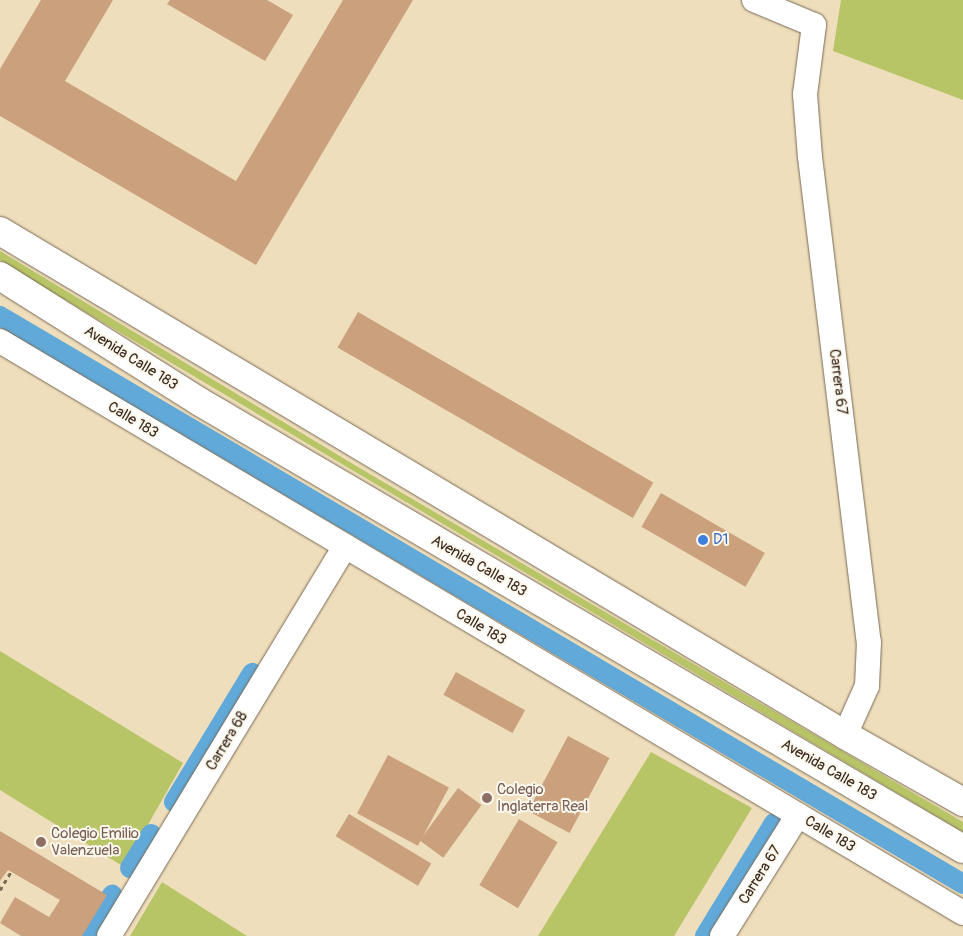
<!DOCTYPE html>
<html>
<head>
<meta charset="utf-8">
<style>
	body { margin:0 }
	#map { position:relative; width:963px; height:936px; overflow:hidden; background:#eedebc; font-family:Pangolin,sans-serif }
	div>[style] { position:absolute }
	.green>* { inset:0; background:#b8c567 }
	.canal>* { height:20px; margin:-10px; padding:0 10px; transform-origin:10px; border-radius:10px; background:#61a9d8 }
	.building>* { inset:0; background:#caa17c; transform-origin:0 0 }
	.path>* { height:3px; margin-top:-1.5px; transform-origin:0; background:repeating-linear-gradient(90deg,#7a6955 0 4px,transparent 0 8px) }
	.roads { filter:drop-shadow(0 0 1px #7a6955) drop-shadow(0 0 1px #7a6955) }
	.minor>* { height:24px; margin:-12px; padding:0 12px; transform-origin:12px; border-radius:12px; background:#fff }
	.primary>* { height:28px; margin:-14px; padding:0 14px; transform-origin:14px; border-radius:14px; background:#fff }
	.dots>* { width:14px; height:14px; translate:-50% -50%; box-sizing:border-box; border:2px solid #fbf7ec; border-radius:50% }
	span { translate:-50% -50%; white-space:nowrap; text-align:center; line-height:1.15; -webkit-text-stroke:4px #fbf7ec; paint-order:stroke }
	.street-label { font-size:15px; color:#3b2a1e }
	.shop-label { font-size:15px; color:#366cbe }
	.left { translate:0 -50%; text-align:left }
	.education-label { font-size:15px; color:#785e54 }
</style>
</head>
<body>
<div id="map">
	<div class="green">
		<i style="clip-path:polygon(841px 0,963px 0,963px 100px,833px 51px)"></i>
		<i style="clip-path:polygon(0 251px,358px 467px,963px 822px,963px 832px,33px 281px,0 260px)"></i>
		<i style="clip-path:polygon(0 651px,183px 763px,124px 867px,0 790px)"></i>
		<i style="clip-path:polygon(651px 752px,752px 808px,674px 936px,538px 936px)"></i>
		<i style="clip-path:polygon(162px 882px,247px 936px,130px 936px)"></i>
	</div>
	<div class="canal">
		<i style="left:0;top:316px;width:1118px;rotate:30.53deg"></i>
		<i style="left:174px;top:802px;width:151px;rotate:-58.8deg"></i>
		<i style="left:130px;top:868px;width:40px;rotate:-58deg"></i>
		<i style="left:88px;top:936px;width:48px;rotate:-59.7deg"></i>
		<i style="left:705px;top:936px;width:132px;rotate:-58.6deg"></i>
	</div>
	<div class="building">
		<i style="clip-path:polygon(41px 0,113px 0,65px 81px,236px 181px,343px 0,413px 0,256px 265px,0 116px,0 69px)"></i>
		<i style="clip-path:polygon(170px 0,267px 0,293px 15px,265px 61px,167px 4px)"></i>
		<i style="left:358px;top:312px;width:341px;height:41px;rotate:30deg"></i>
		<i style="left:661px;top:493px;width:120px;height:39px;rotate:30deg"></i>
		<i style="left:456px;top:672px;width:79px;height:26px;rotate:29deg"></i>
		<i style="left:568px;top:736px;width:47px;height:85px;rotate:28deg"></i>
		<i style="left:388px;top:755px;width:69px;height:66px;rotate:28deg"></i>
		<i style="left:458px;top:788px;width:29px;height:65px;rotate:36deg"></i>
		<i style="left:349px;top:814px;width:96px;height:26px;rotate:31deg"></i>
		<i style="left:519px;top:819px;width:45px;height:77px;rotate:31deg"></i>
		<i style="clip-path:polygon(0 831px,107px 895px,82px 936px,21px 936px,0 923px,15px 897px,49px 917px,60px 900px,8px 870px,0 881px)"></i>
	</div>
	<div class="path">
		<i style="left:0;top:890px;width:21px;rotate:-59deg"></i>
	</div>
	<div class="roads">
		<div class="minor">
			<i style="left:754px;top:0;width:65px;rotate:22.6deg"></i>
			<i style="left:814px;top:25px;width:70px;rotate:97.4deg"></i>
			<i style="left:805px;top:94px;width:63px;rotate:85.5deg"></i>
			<i style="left:810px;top:157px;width:489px;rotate:83.1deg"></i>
			<i style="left:869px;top:642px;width:44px;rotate:92.6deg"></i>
			<i style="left:867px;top:686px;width:54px;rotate:114.2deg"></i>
			<i style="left:0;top:341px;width:1120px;rotate:30.71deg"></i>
			<i style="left:109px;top:936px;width:456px;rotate:-58.8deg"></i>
			<i style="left:722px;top:936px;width:143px;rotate:-57.9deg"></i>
		</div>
		<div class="primary">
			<i style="left:0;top:231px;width:984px;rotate:30.81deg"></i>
			<i style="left:845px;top:735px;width:136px;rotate:29.6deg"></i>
			<i style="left:0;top:276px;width:236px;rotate:32.2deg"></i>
			<i style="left:200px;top:402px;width:884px;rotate:30.36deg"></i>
		</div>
	</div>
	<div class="dots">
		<i style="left:703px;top:540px;background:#3f7fe0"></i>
		<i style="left:487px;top:798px;background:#8d6e63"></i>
		<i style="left:41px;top:842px;background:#8d6e63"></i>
	</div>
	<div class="street-label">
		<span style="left:131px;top:358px;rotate:32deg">Avenida Calle 183</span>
		<span style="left:838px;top:382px;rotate:83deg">Carrera 67</span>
		<span style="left:133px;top:420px;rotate:31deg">Calle 183</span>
		<span style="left:479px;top:566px;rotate:30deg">Avenida Calle 183</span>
		<span style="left:481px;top:627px;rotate:31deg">Calle 183</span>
		<span style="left:227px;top:741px;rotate:-59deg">Carrera 68</span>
		<span style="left:829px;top:770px;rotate:30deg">Avenida Calle 183</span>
		<span style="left:830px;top:834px;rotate:31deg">Calle 183</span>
		<span style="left:760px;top:875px;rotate:-58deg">Carrera 67</span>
	</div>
	<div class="shop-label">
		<span class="left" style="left:713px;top:540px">D1</span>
	</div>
	<div class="education-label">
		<span class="left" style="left:497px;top:798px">Colegio<br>Inglaterra Real</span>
		<span class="left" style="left:51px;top:842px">Colegio Emilio<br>Valenzuela</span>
	</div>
</div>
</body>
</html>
